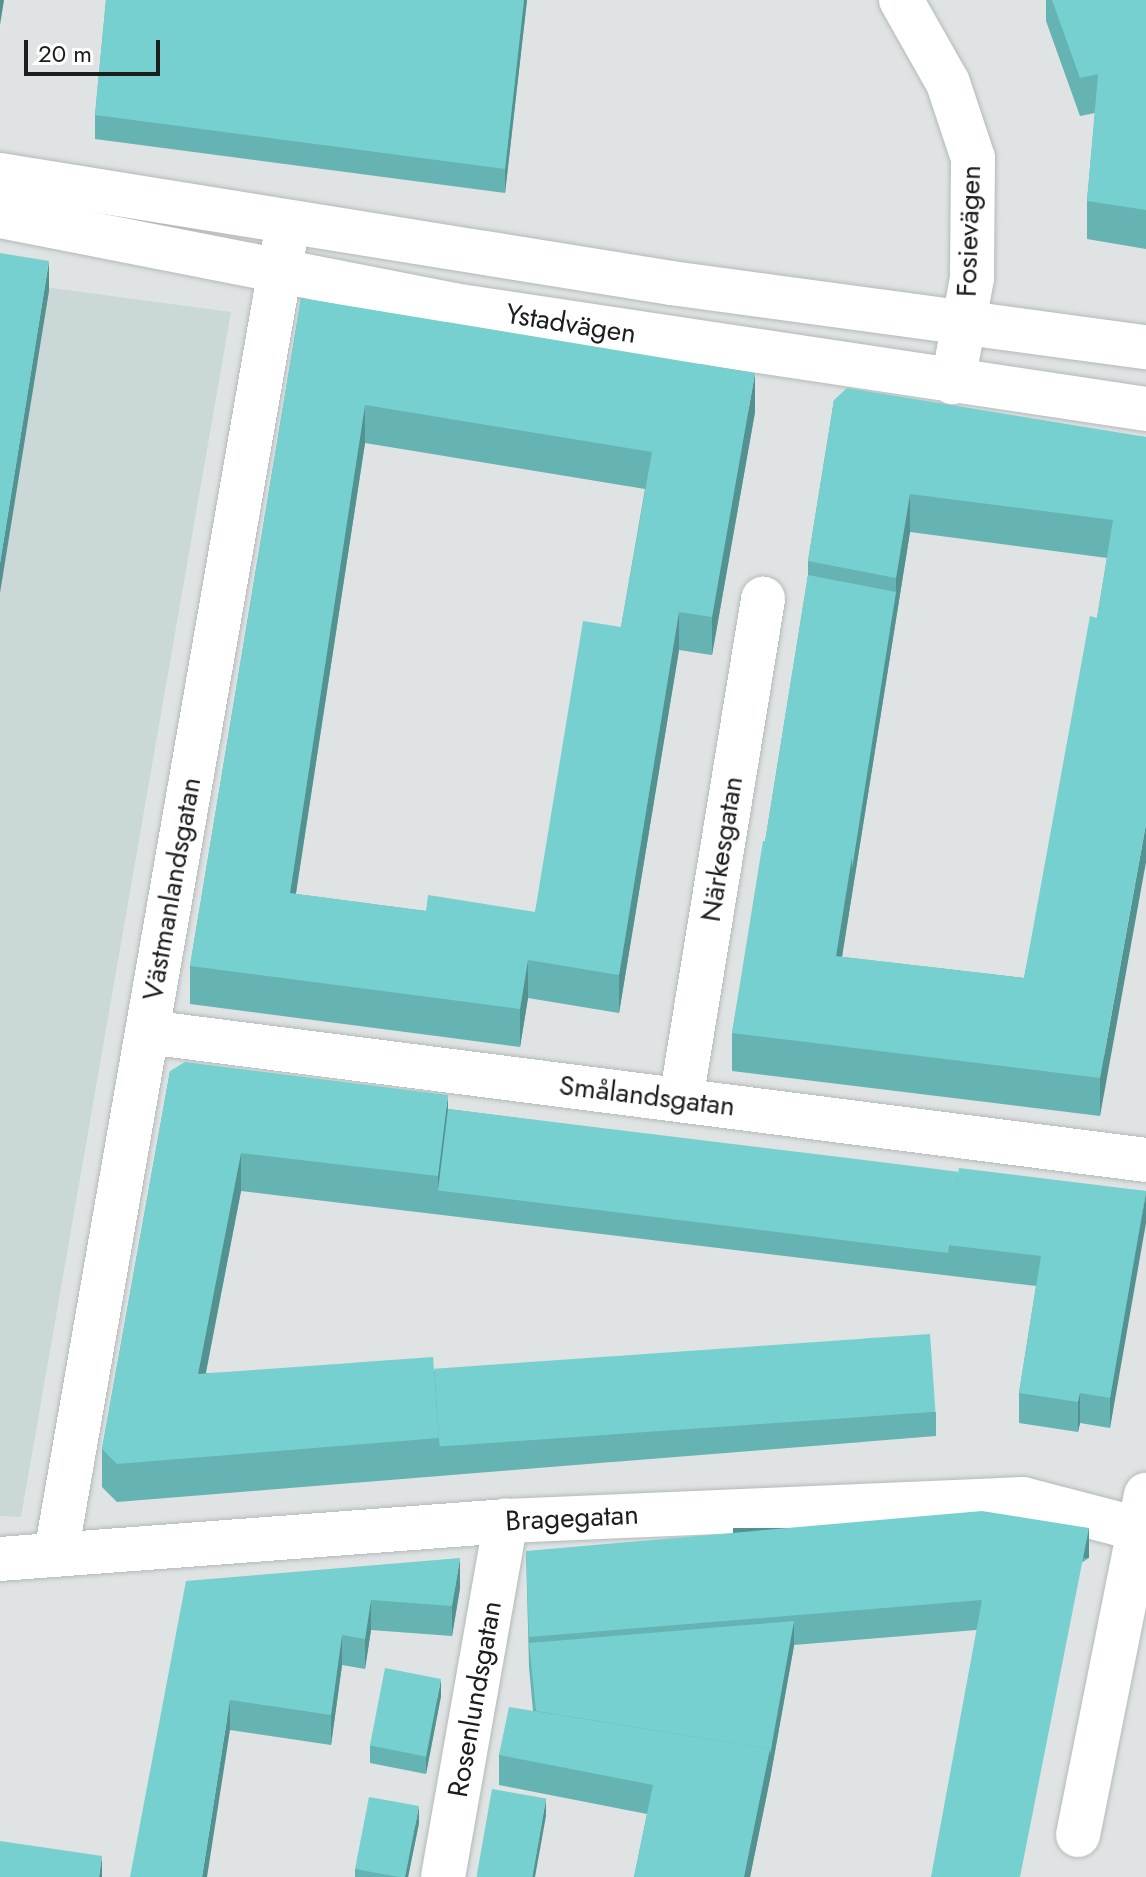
<!DOCTYPE html>
<html>
<head>
<meta charset="utf-8">
<style>
	body { margin:0 }
	#map { position:relative; width:1146px; height:1877px; overflow:hidden; background:#dfe3e3; font-family:Jost,sans-serif }
	div>[style] { position:absolute }
	.built>* { inset:0; background:#cad8d8 }
	.roads { filter:drop-shadow(0 0 2px #b4b9b9) drop-shadow(0 0 2px #b4b9b9) }
	.minor>* { height:44px; margin:-22px; padding:0 22px; transform-origin:22px; border-radius:22px; background:#fff }
	.secondary>* { height:44px; margin:-22px; padding:0 22px; transform-origin:22px; border-radius:22px; background:#fff }
	.wall>* { inset:0; background:#65b3b2 }
	.shaded-wall>* { inset:0; background:#539291; transform-origin:0 0 }
	.building>* { inset:0; background:#76d0cf; transform-origin:0 0 }
	span { translate:-50% -50%; white-space:nowrap; text-align:center; line-height:1.15; -webkit-text-stroke:6px #fff; paint-order:stroke }
	.street-label { font-size:28px; color:#1c1d1d }
	.scale { position:absolute; left:24px; top:40px; width:136px; height:36px; box-sizing:border-box; border:4px solid #1c1d1d; border-top:0; padding-left:10px; font-size:24px; line-height:28px; white-space:nowrap; color:#1c1d1d; -webkit-text-stroke:6px #fff; paint-order:stroke }
</style>
</head>
<body>
<div id="map">
	<div class="built">
		<i style="clip-path:polygon(0 281px,231px 312px,21px 1517px,0 1516px)"></i>
	</div>
	<div class="roads">
		<div class="minor">
			<i style="left:901px;top:0;width:95px;rotate:60.5deg"></i>
			<i style="left:948px;top:83px;width:79px;rotate:71.6deg"></i>
			<i style="left:973px;top:158px;width:120px;rotate:90.5deg"></i>
			<i style="left:972px;top:278px;width:106px;rotate:100.4deg"></i>
			<i style="left:147px;top:1032px;width:1007px;rotate:7.3deg"></i>
			<i style="left:681px;top:1100px;width:508px;rotate:-80.7deg"></i>
			<i style="left:56px;top:1554px;width:1350px;rotate:-80.11deg"></i>
			<i style="left:0;top:1559px;width:507px;rotate:-4.29deg"></i>
			<i style="left:506px;top:1521px;width:517px;rotate:-2.44deg"></i>
			<i style="left:1023px;top:1499px;width:127px;rotate:14.6deg"></i>
			<i style="left:1078px;top:1835px;width:347px;rotate:-78.7deg"></i>
			<i style="left:443px;top:1877px;width:362px;rotate:-80deg"></i>
		</div>
		<div class="secondary">
			<i style="left:0;top:175px;width:680px;rotate:9.14deg"></i>
			<i style="left:671px;top:283px;width:479px;rotate:7.7deg"></i>
			<i style="left:0;top:216px;width:462px;rotate:11.1deg"></i>
			<i style="left:453px;top:305px;width:701px;rotate:8.53deg"></i>
		</div>
	</div>
	<div class="wall">
		<i style="clip-path:polygon(106px 0,527px 0,505px 193px,95px 139px,95px 115px)"></i>
		<i style="clip-path:polygon(1046px 0,1146px 0,1146px 249px,1087px 239px,1087px 201px,1095px 113px,1080px 116px,1046px 21px)"></i>
		<i style="clip-path:polygon(evenodd,301px 298px,755px 412px,712px 655px,679px 650px,619px 1013px,528px 998px,520px 1047px,190px 1004px,190px 966px,301px 298px,365px 443px,645px 489px,621px 627px,535px 912px,426px 911px,296px 894px,365px 443px)"></i>
		<i style="clip-path:polygon(evenodd,834px 400px,1146px 437px,1100px 1116px,732px 1071px,732px 1033px,765px 842px,808px 575px,808px 561px,834px 400px,910px 532px,1107px 558px,1097px 618px,1024px 978px,842px 957px,910px 532px)"></i>
		<i style="clip-path:polygon(170px 1071px,448px 1109px,958px 1174px,1146px 1191px,1110px 1428px,1080px 1423px,1078px 1432px,1019px 1423px,1019px 1393px,1036px 1286px,241px 1191px,206px 1373px,434px 1371px,936px 1412px,936px 1436px,117px 1502px,102px 1487px,102px 1449px)"></i>
		<i style="clip-path:polygon(526px 1551px,1089px 1558px,976px 1630px,794px 1645px,770px 1779px,750px 1877px,634px 1877px,647px 1814px,499px 1785px,499px 1755px,533px 1711px,529px 1667px)"></i>
		<i style="clip-path:polygon(186px 1581px,460px 1588px,452px 1636px,371px 1630px,365px 1669px,342px 1665px,331px 1745px,230px 1730px)"></i>
		<i style="clip-path:polygon(441px 1696px,426px 1774px,370px 1763px,370px 1746px)"></i>
		<i style="clip-path:polygon(419px 1823px,408px 1877px,355px 1877px,355px 1869px)"></i>
	</div>
	<div class="shaded-wall">
		<i style="clip-path:polygon(0 0,4px 0,0 25px)"></i>
		<i style="clip-path:polygon(524px 0,527px 0,505px 193px,505px 169px)"></i>
		<i style="clip-path:polygon(49px 261px,49px 291px,0 593px,0 563px)"></i>
		<i style="clip-path:polygon(755px 373px,755px 412px,712px 655px,712px 617px)"></i>
		<i style="clip-path:polygon(365px 405px,365px 443px,290px 931px,290px 893px)"></i>
		<i style="clip-path:polygon(910px 494px,910px 532px,836px 994px,836px 956px,896px 592px,896px 578px)"></i>
		<i style="clip-path:polygon(679px 612px,679px 650px,619px 1013px,619px 975px)"></i>
		<i style="clip-path:polygon(1146px 824px,1146px 862px,1100px 1116px,1100px 1078px)"></i>
		<i style="clip-path:polygon(528px 960px,528px 998px,520px 1047px,520px 1009px)"></i>
		<i style="clip-path:polygon(448px 1095px,448px 1133px,438px 1190px,438px 1214px,438px 1176px)"></i>
		<i style="clip-path:polygon(241px 1153px,241px 1191px,198px 1412px,198px 1374px)"></i>
		<i style="clip-path:polygon(1146px 1193px,1146px 1223px,1110px 1428px,1110px 1398px)"></i>
		<i style="clip-path:polygon(1080px 1393px,1080px 1423px,1078px 1432px,1078px 1402px)"></i>
		<i style="left:1089px;top:1528px;width:30px;height:356px;rotate:90deg"></i>
		<i style="clip-path:polygon(460px 1558px,460px 1588px,452px 1636px,452px 1606px)"></i>
		<i style="clip-path:polygon(371px 1600px,371px 1630px,365px 1669px,365px 1639px)"></i>
		<i style="clip-path:polygon(794px 1621px,794px 1646px,770px 1779px,750px 1877px,744px 1877px)"></i>
		<i style="clip-path:polygon(342px 1635px,342px 1665px,331px 1745px,331px 1715px)"></i>
		<i style="clip-path:polygon(441px 1679px,441px 1696px,426px 1774px,426px 1758px)"></i>
		<i style="clip-path:polygon(230px 1700px,230px 1730px,207px 1877px,202px 1877px)"></i>
		<i style="clip-path:polygon(546px 1799px,546px 1816px,535px 1877px,532px 1877px)"></i>
		<i style="clip-path:polygon(419px 1806px,419px 1823px,408px 1877px,405px 1877px)"></i>
		<i style="clip-path:polygon(102px 1856px,102px 1877px,99px 1877px)"></i>
	</div>
	<div class="building">
		<i style="clip-path:polygon(106px 0,524px 0,505px 169px,95px 115px)"></i>
		<i style="clip-path:polygon(1052px 0,1146px 0,1146px 210px,1087px 201px,1098px 74px,1080px 78px)"></i>
		<i style="clip-path:polygon(0 253px,49px 261px,0 563px)"></i>
		<i style="clip-path:polygon(evenodd,301px 298px,755px 373px,712px 617px,679px 612px,619px 975px,528px 960px,520px 1009px,190px 966px,301px 298px,365px 405px,652px 452px,621px 627px,583px 621px,535px 912px,428px 895px,426px 911px,290px 893px,365px 405px)"></i>
		<i style="clip-path:polygon(847px 388px,1146px 437px,1146px 824px,1100px 1078px,732px 1033px,763px 841px,852px 855px,836px 956px,1024px 978px,1090px 616px,1097px 618px,1113px 520px,910px 494px,896px 578px,808px 561px,834px 400px)"></i>
		<i style="clip-path:polygon(808px 575px,896px 592px,852px 869px,852px 855px,765px 842px)"></i>
		<i style="clip-path:polygon(185px 1062px,448px 1095px,438px 1176px,241px 1153px,198px 1374px,433px 1357px,439px 1438px,117px 1464px,102px 1449px,170px 1071px)"></i>
		<i style="left:448px;top:1109px;width:514px;height:82px;rotate:7deg"></i>
		<i style="clip-path:polygon(959px 1168px,1146px 1191px,1110px 1398px,1080px 1393px,1078px 1402px,1019px 1393px,1041px 1256px,947px 1245px)"></i>
		<i style="left:930px;top:1334px;width:78px;height:497px;rotate:86deg"></i>
		<i style="clip-path:polygon(982px 1511px,1089px 1528px,1020px 1877px,931px 1877px,982px 1600px,529px 1637px,526px 1551px)"></i>
		<i style="clip-path:polygon(460px 1558px,452px 1606px,371px 1600px,365px 1639px,342px 1635px,331px 1715px,230px 1700px,202px 1877px,130px 1877px,186px 1581px)"></i>
		<i style="clip-path:polygon(794px 1621px,770px 1755px,770px 1749px,536px 1711px,529px 1643px)"></i>
		<i style="left:385px;top:1668px;width:57px;height:79px;rotate:11deg"></i>
		<i style="clip-path:polygon(509px 1707px,770px 1749px,744px 1877px,634px 1877px,653px 1785px,499px 1755px)"></i>
		<i style="left:492px;top:1789px;width:55px;height:89px;rotate:10deg"></i>
		<i style="clip-path:polygon(369px 1797px,419px 1806px,405px 1877px,399px 1877px,355px 1869px)"></i>
		<i style="clip-path:polygon(0 1841px,102px 1856px,99px 1877px,0 1877px)"></i>
	</div>
	<div class="street-label">
		<span style="left:969px;top:231px;rotate:-88deg">Fosievägen</span>
		<span style="left:571px;top:324px;rotate:9deg">Ystadvägen</span>
		<span style="left:722px;top:849px;rotate:-81deg">Närkesgatan</span>
		<span style="left:172px;top:889px;rotate:-80deg">Västmanlandsgatan</span>
		<span style="left:647px;top:1096px;rotate:7deg">Smålandsgatan</span>
		<span style="left:572px;top:1518px;rotate:-3deg">Bragegatan</span>
		<span style="left:475px;top:1699px;rotate:-80deg">Rosenlundsgatan</span>
	</div>
	<div class="scale">20 m</div>
</div>
</body>
</html>
